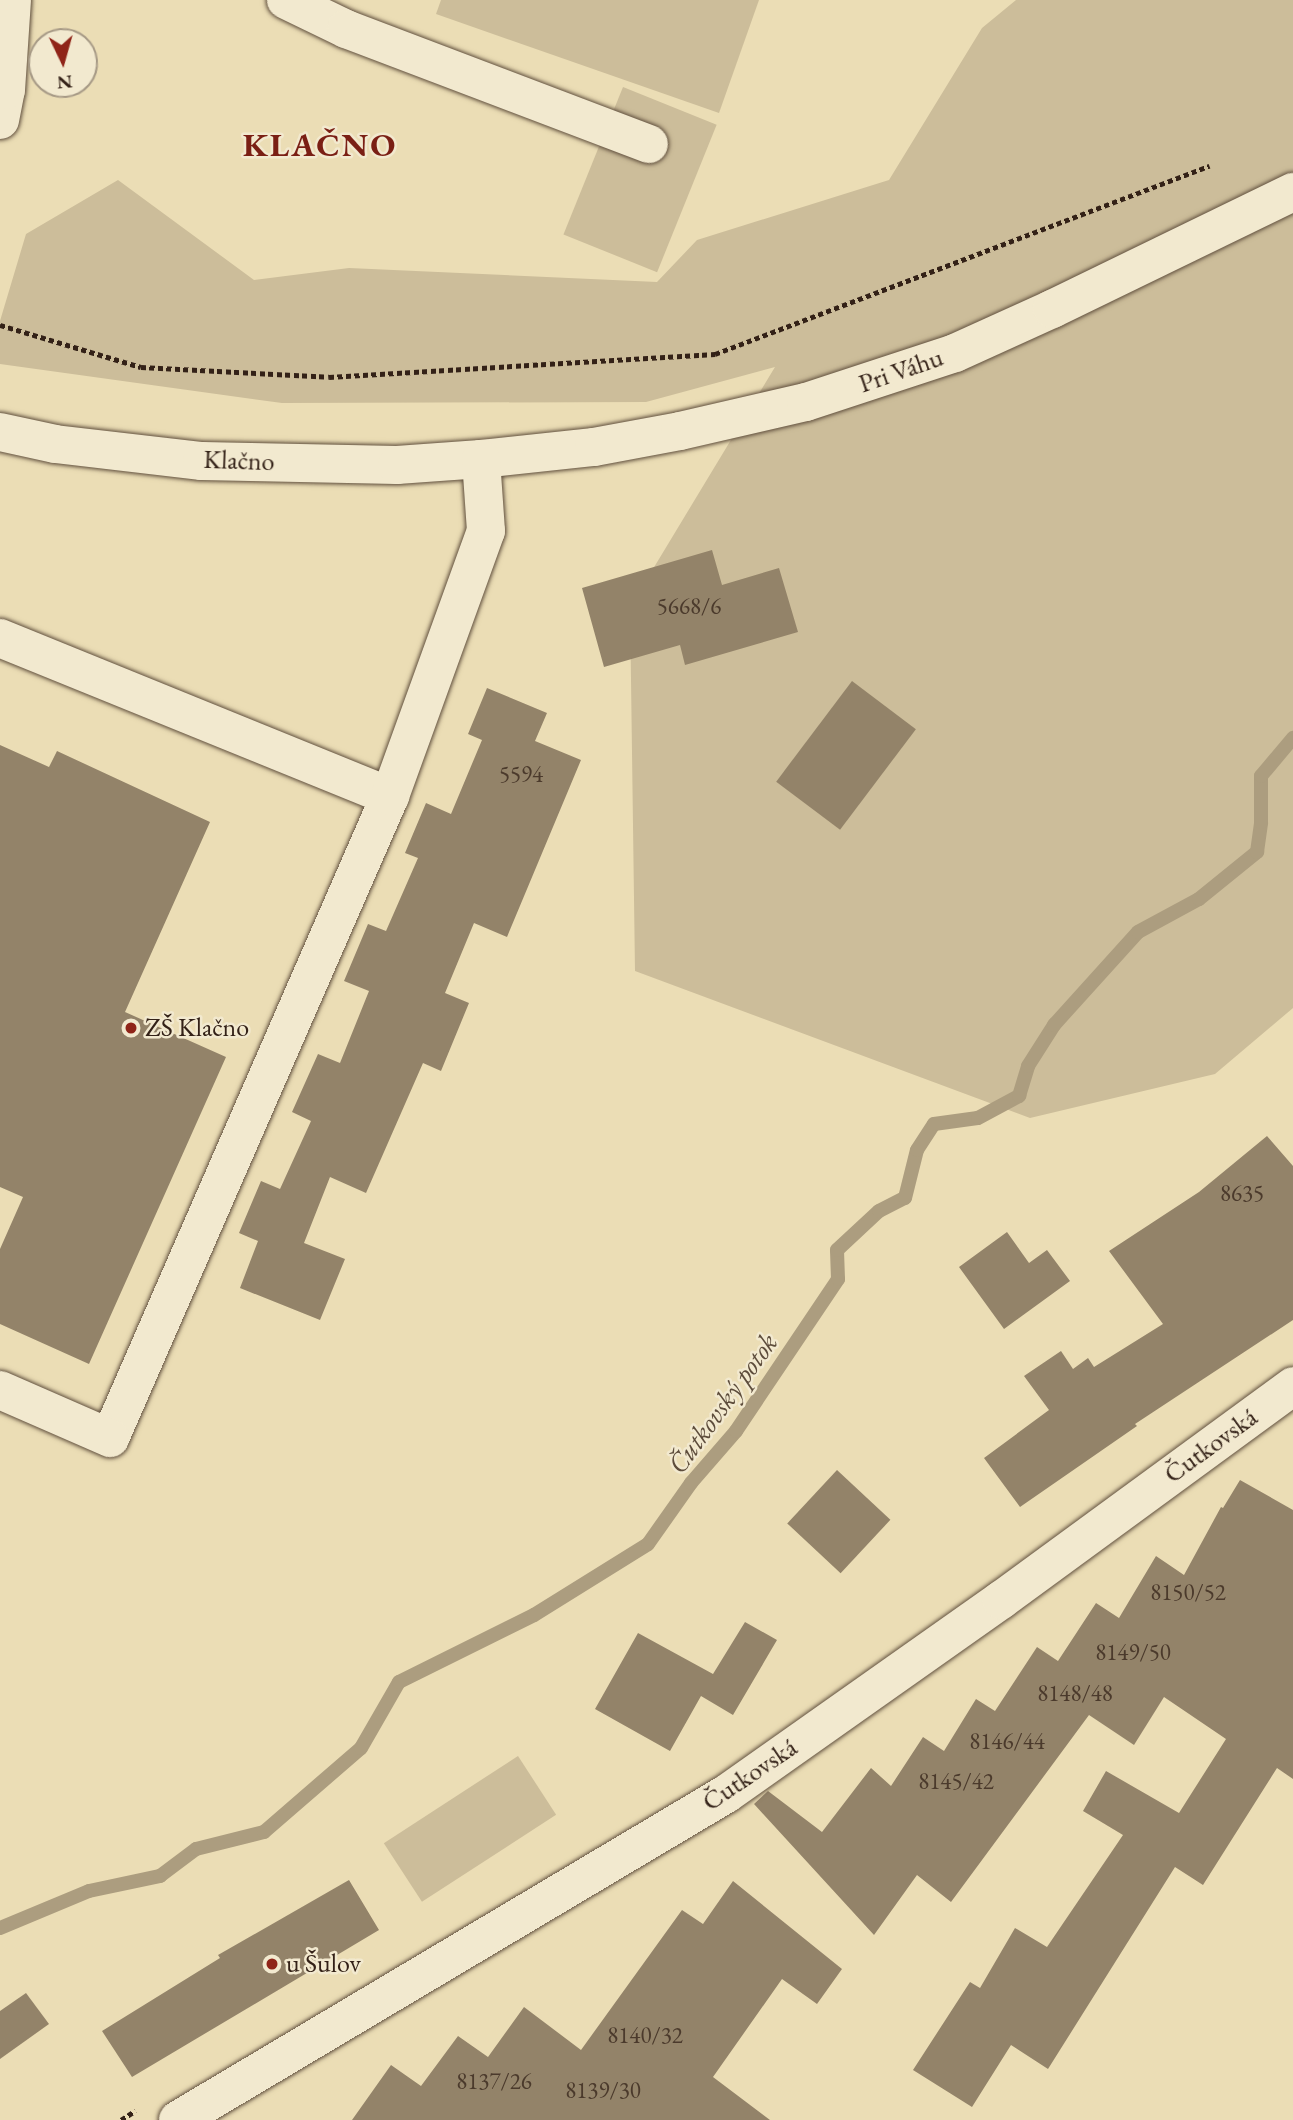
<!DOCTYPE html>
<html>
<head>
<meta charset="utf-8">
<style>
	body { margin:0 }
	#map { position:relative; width:1293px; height:2120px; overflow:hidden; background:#ebddb5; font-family:"EB Garamond",serif }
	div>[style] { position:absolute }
	.green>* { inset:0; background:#ccbd9a; transform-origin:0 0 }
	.stream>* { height:14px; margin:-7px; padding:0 7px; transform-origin:7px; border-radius:7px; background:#ac9d7f }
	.building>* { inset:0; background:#938369; transform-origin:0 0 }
	.path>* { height:4.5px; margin-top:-2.25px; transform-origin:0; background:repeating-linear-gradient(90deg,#332117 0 5px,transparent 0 8.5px) }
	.roads { filter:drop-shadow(0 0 2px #61503e) drop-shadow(0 0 2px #61503e) }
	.minor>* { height:38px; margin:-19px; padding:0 19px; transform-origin:19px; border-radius:19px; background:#f2e9cf }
	.dots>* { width:19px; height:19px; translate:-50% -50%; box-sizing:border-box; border:4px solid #f2e9cf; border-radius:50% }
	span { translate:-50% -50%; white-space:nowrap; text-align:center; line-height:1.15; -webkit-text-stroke:5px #f2e9cf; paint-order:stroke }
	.number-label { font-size:23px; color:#4b3a2c }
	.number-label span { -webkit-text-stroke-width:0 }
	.street-label { font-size:26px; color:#332117 }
	.poi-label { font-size:26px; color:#332117 }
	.left { translate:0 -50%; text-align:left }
	.water-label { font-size:28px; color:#5d4c3b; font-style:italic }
	.district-label { font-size:33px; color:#7a1f14; font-weight:700; letter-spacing:2px }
	.north { position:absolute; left:28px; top:28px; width:70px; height:70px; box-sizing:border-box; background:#f2e9cf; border:2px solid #a69985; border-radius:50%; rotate:175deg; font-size:19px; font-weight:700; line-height:28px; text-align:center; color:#332117 }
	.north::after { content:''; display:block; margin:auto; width:24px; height:32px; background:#8f2418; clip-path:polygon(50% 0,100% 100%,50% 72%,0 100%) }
</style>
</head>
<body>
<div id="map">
	<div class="green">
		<i style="clip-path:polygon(441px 0,759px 0,719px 113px,436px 14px)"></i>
		<i style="clip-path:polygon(1016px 0,1293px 0,1293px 1008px,1215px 1074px,1030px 1118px,635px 971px,630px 607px,775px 367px,646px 402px,282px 403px,0 364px,0 321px,26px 234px,118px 180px,254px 280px,349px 268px,657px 282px,697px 240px,889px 180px,982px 28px)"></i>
		<i style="left:623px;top:87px;width:101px;height:159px;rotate:22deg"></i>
		<i style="left:518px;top:1756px;width:70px;height:160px;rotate:57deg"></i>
	</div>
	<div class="stream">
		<i style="left:0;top:1928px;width:96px;rotate:-22.6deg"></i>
		<i style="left:89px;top:1891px;width:73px;rotate:-11.9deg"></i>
		<i style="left:160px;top:1876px;width:45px;rotate:-36.9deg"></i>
		<i style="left:196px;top:1849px;width:70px;rotate:-14deg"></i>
		<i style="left:264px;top:1832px;width:128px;rotate:-40.9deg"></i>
		<i style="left:361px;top:1748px;width:76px;rotate:-60.1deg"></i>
		<i style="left:399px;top:1682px;width:151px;rotate:-26.4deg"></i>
		<i style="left:534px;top:1615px;width:134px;rotate:-31.9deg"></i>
		<i style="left:648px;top:1544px;width:75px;rotate:-54.8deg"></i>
		<i style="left:691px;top:1483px;width:69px;rotate:-49.1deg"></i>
		<i style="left:736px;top:1431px;width:183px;rotate:-56.1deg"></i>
		<i style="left:838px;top:1279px;width:29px;rotate:-92deg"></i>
		<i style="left:837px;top:1250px;width:57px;rotate:-42.9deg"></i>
		<i style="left:879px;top:1211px;width:29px;rotate:-27deg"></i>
		<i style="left:905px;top:1198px;width:49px;rotate:-76deg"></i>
		<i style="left:917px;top:1150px;width:31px;rotate:-57deg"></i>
		<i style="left:934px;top:1124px;width:44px;rotate:-7.8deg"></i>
		<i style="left:978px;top:1118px;width:47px;rotate:-28.2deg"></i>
		<i style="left:1019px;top:1096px;width:31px;rotate:-73deg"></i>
		<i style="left:1028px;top:1066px;width:49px;rotate:-57.6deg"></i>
		<i style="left:1054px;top:1025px;width:125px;rotate:-47.9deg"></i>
		<i style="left:1138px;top:932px;width:69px;rotate:-28.4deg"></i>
		<i style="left:1199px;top:899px;width:75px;rotate:-39deg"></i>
		<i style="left:1257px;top:852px;width:30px;rotate:-82deg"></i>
		<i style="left:1261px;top:822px;width:46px;rotate:-90deg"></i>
		<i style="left:1261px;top:776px;width:50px;rotate:-49.9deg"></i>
	</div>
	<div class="building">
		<i style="clip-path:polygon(712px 550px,722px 585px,779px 568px,798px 632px,685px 665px,680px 645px,604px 667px,582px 588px)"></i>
		<i style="left:852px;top:681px;width:80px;height:126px;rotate:37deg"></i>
		<i style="clip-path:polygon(487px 688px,547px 713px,535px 741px,581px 760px,507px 937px,474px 923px,445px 993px,469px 1003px,441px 1071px,423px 1063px,366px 1193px,330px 1177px,304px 1243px,345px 1259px,320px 1320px,240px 1288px,258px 1241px,239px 1233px,261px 1181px,280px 1189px,311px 1121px,292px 1112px,318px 1054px,340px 1063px,369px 991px,344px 981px,368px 924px,386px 931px,418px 858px,405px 853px,426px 803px,451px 814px,482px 740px,468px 734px)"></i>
		<i style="clip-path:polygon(0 745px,49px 767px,57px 751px,210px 822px,125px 1012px,226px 1057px,89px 1364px,0 1324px,0 1249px,23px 1197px,0 1187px)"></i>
		<i style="clip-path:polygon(1267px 1136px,1293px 1166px,1293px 1320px,1135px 1424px,1137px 1426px,1020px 1507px,984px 1458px,1049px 1410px,1024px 1376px,1061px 1351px,1073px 1369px,1088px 1358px,1094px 1367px,1163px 1324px,1109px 1251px,1199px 1192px)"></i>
		<i style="clip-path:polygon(1007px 1232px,1029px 1263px,1047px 1250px,1070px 1281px,1004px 1329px,959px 1267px)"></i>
		<i style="left:837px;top:1470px;width:73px;height:73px;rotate:43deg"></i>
		<i style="clip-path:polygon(1240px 1480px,1293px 1510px,1293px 1779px,1277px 1768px,1203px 1885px,1175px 1867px,1048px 2069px,1011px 2045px,972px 2107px,913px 2070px,970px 1982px,980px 1988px,1015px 1928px,1047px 1947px,1123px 1835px,1083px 1811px,1106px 1771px,1179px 1813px,1226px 1739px,1164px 1697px,1134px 1745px,1089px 1715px,951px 1902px,917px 1875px,874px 1935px,754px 1804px,768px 1791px,822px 1832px,871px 1768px,891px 1786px,923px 1737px,944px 1751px,976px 1699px,995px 1711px,1037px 1647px,1058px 1661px,1096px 1603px,1119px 1618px,1156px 1556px,1184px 1575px,1221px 1507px,1223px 1508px)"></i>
		<i style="clip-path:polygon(745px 1622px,777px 1640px,733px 1715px,701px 1696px,670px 1751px,595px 1709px,638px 1633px,713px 1674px)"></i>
		<i style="clip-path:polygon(349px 1880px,379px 1930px,132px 2077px,102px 2031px,220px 1958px,218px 1955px)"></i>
		<i style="clip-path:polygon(733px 1881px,842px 1969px,817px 2004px,782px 1979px,713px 2077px,770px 2120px,352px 2120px,391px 2065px,421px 2086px,458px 2036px,488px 2057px,524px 2007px,581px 2050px,682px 1910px,703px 1924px)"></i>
		<i style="clip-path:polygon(26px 1993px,49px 2024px,0 2059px,0 2011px)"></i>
	</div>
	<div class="path">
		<i style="left:0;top:325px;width:147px;rotate:16.6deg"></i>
		<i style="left:141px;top:367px;width:188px;rotate:3deg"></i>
		<i style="left:329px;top:377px;width:387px;rotate:-3.4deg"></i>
		<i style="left:715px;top:354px;width:529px;rotate:-20.84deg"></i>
		<i style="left:121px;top:2120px;width:17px;rotate:-33deg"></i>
	</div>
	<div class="roads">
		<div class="minor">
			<i style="left:286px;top:0;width:67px;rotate:25.8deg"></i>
			<i style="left:346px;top:29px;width:324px;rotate:20.8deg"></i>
			<i style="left:0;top:120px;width:31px;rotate:-79deg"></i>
			<i style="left:6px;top:90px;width:90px;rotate:-86.2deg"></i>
			<i style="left:0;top:432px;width:56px;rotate:12.3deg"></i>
			<i style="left:55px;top:444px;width:148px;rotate:6.6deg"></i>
			<i style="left:202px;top:461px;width:195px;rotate:1.2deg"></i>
			<i style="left:397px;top:465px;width:84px;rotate:-4.1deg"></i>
			<i style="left:481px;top:459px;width:114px;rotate:-6.1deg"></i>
			<i style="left:594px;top:447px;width:87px;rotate:-10.5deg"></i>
			<i style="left:680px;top:431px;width:129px;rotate:-13deg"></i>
			<i style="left:806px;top:402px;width:157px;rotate:-18.2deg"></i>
			<i style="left:955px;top:353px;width:107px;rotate:-24.4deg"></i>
			<i style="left:1052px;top:309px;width:268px;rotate:-25.9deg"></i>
			<i style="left:0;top:638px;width:421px;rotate:22.1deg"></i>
			<i style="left:390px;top:796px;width:700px;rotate:113.56deg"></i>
			<i style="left:110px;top:1438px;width:120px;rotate:-156.4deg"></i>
			<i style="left:390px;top:796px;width:282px;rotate:-70.1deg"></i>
			<i style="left:486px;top:531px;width:72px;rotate:-94deg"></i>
			<i style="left:178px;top:2120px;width:638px;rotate:-30.75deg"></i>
			<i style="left:726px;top:1794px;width:337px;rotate:-35.2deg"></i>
			<i style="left:1001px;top:1600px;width:362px;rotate:-36.2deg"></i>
		</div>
	</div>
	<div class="dots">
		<i style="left:131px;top:1028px;background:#8f2418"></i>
		<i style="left:272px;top:1964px;background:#8f2418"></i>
	</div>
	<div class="number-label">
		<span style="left:689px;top:606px">5668/6</span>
		<span style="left:521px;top:774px">5594</span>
		<span style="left:1242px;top:1193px">8635</span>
		<span style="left:1188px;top:1592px">8150/52</span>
		<span style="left:1133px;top:1652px">8149/50</span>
		<span style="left:1075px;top:1693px">8148/48</span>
		<span style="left:1007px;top:1741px">8146/44</span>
		<span style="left:956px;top:1781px">8145/42</span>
		<span style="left:645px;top:2035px">8140/32</span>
		<span style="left:494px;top:2081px">8137/26</span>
		<span style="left:603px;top:2090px">8139/30</span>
	</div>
	<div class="street-label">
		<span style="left:901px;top:371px;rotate:-19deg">Pri Váhu</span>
		<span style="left:239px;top:461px;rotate:2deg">Klačno</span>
		<span style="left:1211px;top:1446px;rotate:-36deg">Čutkovská</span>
		<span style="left:750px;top:1775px;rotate:-34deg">Čutkovská</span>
	</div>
	<div class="poi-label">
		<span class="left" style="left:145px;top:1028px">ZŠ Klačno</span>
		<span class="left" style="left:286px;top:1964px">u Šulov</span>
	</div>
	<div class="water-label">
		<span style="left:722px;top:1403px;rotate:-54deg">Čutkovský potok</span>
	</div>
	<div class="district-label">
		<span style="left:320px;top:145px">KLAČNO</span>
	</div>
	<div class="north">N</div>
</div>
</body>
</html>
